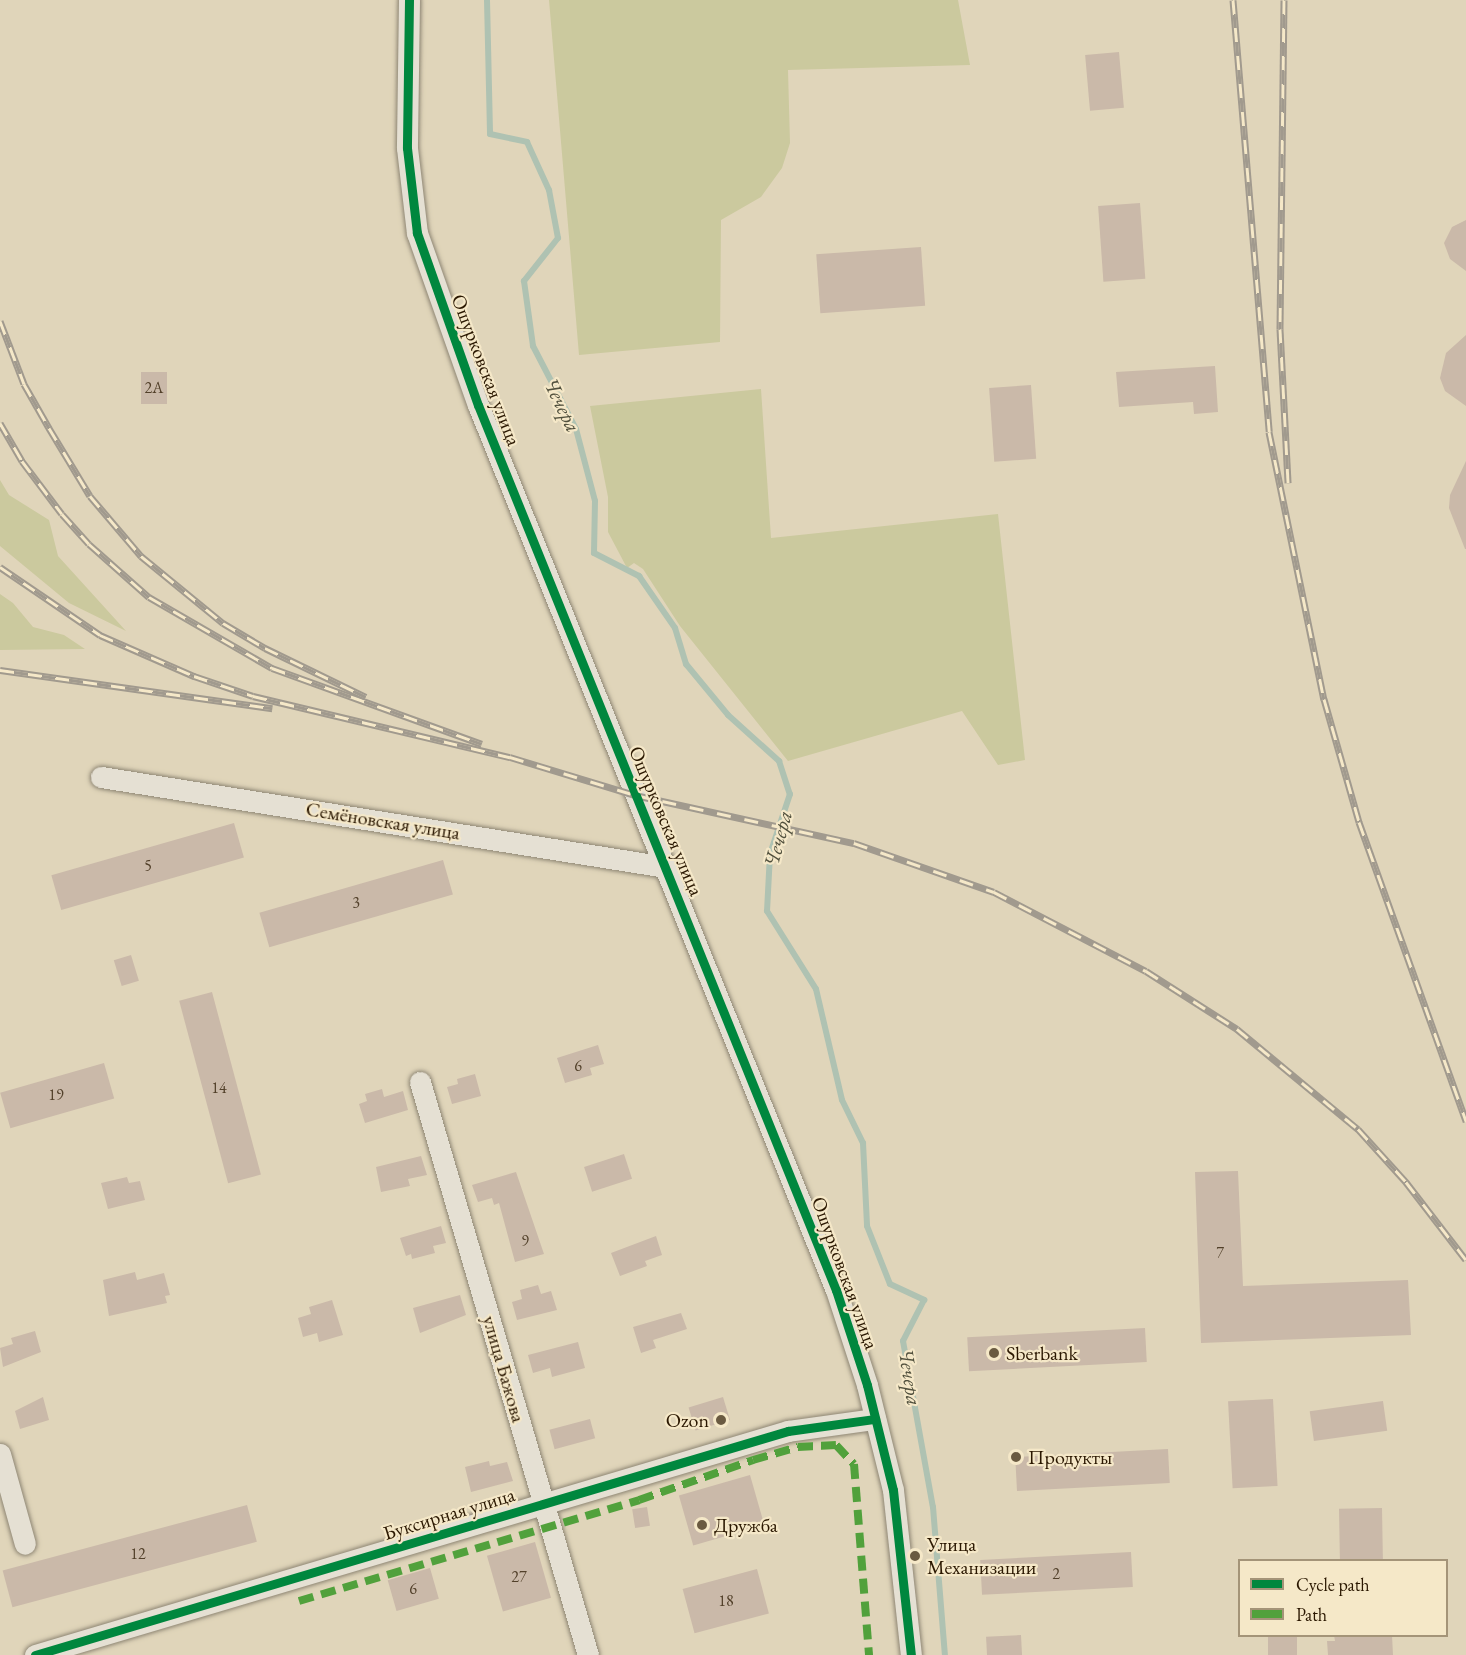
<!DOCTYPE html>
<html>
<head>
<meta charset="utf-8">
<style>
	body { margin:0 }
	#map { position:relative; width:1466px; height:1655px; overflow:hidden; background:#e0d5ba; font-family:"EB Garamond",serif }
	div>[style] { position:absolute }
	.green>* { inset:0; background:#cbc99e }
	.stream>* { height:6px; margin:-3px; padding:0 3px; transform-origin:3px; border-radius:3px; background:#afc2b2 }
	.building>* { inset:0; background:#cab9a9; transform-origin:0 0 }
	.roads { filter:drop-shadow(0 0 2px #8e8674) drop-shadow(0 0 2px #8e8674) }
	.minor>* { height:21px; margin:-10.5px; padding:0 10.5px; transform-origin:10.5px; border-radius:10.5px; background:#e5e0d3 }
	.rail>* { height:7px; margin-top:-3.5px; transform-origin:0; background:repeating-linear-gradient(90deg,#f5e8c8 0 14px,#a19a8e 0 28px); box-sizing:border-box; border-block:2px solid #a19a8e }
	.quiet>* { height:8px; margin-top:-4px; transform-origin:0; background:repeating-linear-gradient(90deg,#51a13c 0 15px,transparent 0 23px) }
	.cycleway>* { height:9px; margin:-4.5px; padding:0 4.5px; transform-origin:4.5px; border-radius:4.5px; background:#00873e }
	.dots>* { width:16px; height:16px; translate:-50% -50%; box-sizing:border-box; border:3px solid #f5e8c8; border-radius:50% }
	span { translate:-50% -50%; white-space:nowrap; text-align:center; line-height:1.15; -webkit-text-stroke:4.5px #f5e8c8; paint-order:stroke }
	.number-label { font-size:16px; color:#52402a }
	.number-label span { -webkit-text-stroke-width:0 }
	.street-label { font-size:20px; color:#2a1700 }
	.poi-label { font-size:20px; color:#2a1700 }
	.left { translate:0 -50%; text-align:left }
	.right { translate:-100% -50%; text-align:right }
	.water-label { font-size:21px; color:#51503d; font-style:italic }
	.legend { position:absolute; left:1238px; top:1559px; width:210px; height:78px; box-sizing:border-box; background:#f5e8c8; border:2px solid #a49478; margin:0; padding:8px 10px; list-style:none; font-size:18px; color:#2a1700 }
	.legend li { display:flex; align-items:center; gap:12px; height:30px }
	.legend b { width:30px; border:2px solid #a49478 }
</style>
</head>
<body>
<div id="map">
	<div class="green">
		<i style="clip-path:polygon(549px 0,958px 0,970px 65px,788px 70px,790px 143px,782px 168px,761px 197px,721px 220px,720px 342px,579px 355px)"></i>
		<i style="clip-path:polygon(761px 389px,771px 538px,998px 514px,1025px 760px,998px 765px,962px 711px,788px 761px,680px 626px,643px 569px,634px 563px,627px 568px,608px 532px,608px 497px,590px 406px)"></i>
		<i style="clip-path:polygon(0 480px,9px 495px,49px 520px,58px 556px,126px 631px,69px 603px,0 546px)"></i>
		<i style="clip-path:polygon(0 594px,13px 603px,33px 627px,64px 635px,85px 649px,0 650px)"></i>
	</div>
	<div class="stream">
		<i style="left:487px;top:0;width:134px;rotate:88.7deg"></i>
		<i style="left:490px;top:134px;width:38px;rotate:12deg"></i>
		<i style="left:527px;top:142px;width:53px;rotate:65.4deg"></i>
		<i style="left:549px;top:190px;width:49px;rotate:79.4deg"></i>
		<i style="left:558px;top:238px;width:55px;rotate:128.3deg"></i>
		<i style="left:524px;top:281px;width:66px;rotate:82.1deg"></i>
		<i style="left:533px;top:346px;width:93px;rotate:62.6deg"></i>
		<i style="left:576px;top:429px;width:74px;rotate:75.2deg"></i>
		<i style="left:595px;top:501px;width:52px;rotate:91.1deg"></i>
		<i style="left:594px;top:553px;width:51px;rotate:27.1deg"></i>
		<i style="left:639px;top:576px;width:63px;rotate:55.3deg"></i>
		<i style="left:675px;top:628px;width:38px;rotate:73deg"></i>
		<i style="left:686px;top:664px;width:66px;rotate:50.5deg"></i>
		<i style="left:728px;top:715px;width:69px;rotate:42deg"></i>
		<i style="left:779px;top:761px;width:35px;rotate:72deg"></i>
		<i style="left:790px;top:794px;width:63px;rotate:108.4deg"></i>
		<i style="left:770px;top:854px;width:57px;rotate:93deg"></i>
		<i style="left:767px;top:911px;width:92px;rotate:57.9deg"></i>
		<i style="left:816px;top:989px;width:114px;rotate:76.8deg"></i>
		<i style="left:842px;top:1100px;width:48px;rotate:64deg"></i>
		<i style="left:863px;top:1143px;width:83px;rotate:87.2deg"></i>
		<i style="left:867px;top:1226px;width:62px;rotate:68.4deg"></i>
		<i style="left:890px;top:1284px;width:38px;rotate:25deg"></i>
		<i style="left:924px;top:1300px;width:46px;rotate:117.1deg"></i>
		<i style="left:903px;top:1341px;width:169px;rotate:79.8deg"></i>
		<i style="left:933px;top:1507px;width:148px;rotate:85.4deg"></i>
	</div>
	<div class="building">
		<i style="left:1119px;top:52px;width:56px;height:34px;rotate:85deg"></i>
		<i style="left:1140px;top:203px;width:76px;height:42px;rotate:86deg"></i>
		<i style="clip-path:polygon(1466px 220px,1466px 271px,1450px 259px,1444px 243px,1452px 227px)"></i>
		<i style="left:921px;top:247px;width:59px;height:105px;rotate:86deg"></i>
		<i style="clip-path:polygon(1466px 335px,1466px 406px,1445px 391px,1440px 378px,1446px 353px)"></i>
		<i style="clip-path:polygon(1215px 366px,1218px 412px,1194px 414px,1193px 402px,1119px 407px,1116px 372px)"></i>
		<i style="left:167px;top:372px;width:32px;height:26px;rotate:90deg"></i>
		<i style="left:1031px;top:385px;width:74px;height:42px;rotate:86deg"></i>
		<i style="clip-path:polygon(1466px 461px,1466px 549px,1465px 549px,1449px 508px,1450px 495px)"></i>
		<i style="left:234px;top:823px;width:36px;height:190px;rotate:74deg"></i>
		<i style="left:443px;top:860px;width:36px;height:191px;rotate:74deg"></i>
		<i style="left:131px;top:955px;width:27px;height:18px;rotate:73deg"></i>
		<i style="left:212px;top:992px;width:189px;height:34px;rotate:75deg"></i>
		<i style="clip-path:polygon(598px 1045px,604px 1064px,590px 1068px,592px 1075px,565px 1083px,557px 1058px)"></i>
		<i style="left:104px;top:1063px;width:37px;height:108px;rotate:74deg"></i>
		<i style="clip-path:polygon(475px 1074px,481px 1096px,452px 1104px,447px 1087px,458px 1084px,457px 1079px)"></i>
		<i style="clip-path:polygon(382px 1089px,384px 1097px,403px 1091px,408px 1110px,365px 1123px,359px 1104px,367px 1101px,365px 1094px)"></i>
		<i style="left:624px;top:1154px;width:26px;height:42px;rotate:72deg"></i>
		<i style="clip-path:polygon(421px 1156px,427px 1175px,408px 1179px,410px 1186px,381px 1192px,376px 1167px)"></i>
		<i style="clip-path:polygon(1238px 1171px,1243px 1286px,1408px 1280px,1411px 1335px,1201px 1343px,1195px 1172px)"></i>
		<i style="clip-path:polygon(516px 1172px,544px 1254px,515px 1262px,499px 1203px,494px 1205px,492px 1198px,478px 1202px,472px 1185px)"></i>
		<i style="clip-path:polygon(127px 1177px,129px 1183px,140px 1181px,145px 1200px,108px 1209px,101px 1183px)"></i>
		<i style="clip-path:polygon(441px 1226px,446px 1243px,433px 1246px,435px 1253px,412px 1259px,411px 1254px,406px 1256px,400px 1238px)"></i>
		<i style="clip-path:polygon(656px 1236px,662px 1255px,645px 1261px,647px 1266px,620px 1276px,611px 1253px)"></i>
		<i style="clip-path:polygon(135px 1272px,137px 1280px,164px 1273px,170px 1295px,165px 1296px,167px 1303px,109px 1316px,103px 1280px)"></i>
		<i style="clip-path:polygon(538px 1285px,541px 1294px,551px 1291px,557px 1310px,517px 1320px,512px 1302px,522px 1299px,520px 1290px)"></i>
		<i style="clip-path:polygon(460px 1295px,466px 1315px,420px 1333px,413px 1308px)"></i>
		<i style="clip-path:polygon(332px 1300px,343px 1335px,319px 1342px,317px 1333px,303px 1337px,298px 1318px,311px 1314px,309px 1307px)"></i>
		<i style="clip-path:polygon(681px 1313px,687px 1329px,653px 1340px,656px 1348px,641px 1353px,633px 1327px)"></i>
		<i style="left:1145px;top:1328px;width:34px;height:178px;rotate:87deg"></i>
		<i style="clip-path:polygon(35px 1331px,41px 1352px,3px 1367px,0 1348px,13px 1344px,11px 1338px)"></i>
		<i style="clip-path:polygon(578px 1342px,585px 1368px,552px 1377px,550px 1368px,533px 1373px,528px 1355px)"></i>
		<i style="clip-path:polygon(43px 1397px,49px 1420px,20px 1429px,15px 1411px)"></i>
		<i style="left:723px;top:1397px;width:24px;height:36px;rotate:73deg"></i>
		<i style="left:1273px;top:1399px;width:87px;height:45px;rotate:87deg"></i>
		<i style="left:1383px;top:1401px;width:30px;height:74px;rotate:82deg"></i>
		<i style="left:590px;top:1419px;width:20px;height:42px;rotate:75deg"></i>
		<i style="left:1168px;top:1449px;width:34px;height:153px;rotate:87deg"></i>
		<i style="clip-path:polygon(489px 1461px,490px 1466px,507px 1462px,513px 1481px,471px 1492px,465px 1467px)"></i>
		<i style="left:750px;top:1475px;width:52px;height:74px;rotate:74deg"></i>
		<i style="left:247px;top:1505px;width:38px;height:253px;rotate:75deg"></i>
		<i style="left:647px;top:1507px;width:19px;height:15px;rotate:81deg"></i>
		<i style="left:1382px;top:1508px;width:52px;height:43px;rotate:89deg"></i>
		<i style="left:535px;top:1542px;width:58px;height:50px;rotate:74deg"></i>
		<i style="left:1131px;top:1552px;width:35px;height:151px;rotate:87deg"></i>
		<i style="left:430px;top:1568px;width:32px;height:44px;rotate:74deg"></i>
		<i style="left:757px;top:1569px;width:46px;height:77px;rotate:75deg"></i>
		<i style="left:1021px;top:1635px;width:20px;height:35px;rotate:87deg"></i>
		<i style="left:1268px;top:1635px;width:29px;height:20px"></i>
		<i style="clip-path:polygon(1334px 1635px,1392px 1635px,1393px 1655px,1328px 1655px,1327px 1641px,1335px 1641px)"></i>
	</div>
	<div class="roads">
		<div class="minor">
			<i style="left:409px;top:0;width:148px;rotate:90.8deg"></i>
			<i style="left:407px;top:148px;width:86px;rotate:83.3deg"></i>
			<i style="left:417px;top:233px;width:182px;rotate:70.5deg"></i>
			<i style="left:478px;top:405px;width:955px;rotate:67.98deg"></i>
			<i style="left:836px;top:1290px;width:100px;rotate:71.9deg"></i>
			<i style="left:867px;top:1385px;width:108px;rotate:76.1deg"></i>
			<i style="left:893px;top:1490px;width:166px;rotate:83.8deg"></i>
			<i style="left:101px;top:777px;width:572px;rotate:9.05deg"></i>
			<i style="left:420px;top:1082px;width:597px;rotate:73.66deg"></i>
			<i style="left:0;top:1454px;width:93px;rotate:74.5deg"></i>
			<i style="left:35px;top:1655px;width:786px;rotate:-16.57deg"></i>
			<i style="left:788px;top:1431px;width:88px;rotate:-7.9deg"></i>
		</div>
	</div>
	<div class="rail">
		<i style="left:1233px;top:0;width:433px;rotate:85.2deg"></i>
		<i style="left:1269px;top:432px;width:273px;rotate:78.4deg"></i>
		<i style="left:1324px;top:699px;width:128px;rotate:74.1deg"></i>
		<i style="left:1359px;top:822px;width:318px;rotate:70.3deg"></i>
		<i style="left:1284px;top:0;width:329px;rotate:90.7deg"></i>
		<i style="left:1280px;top:329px;width:154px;rotate:87deg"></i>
		<i style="left:0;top:321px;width:67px;rotate:69.1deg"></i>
		<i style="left:24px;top:384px;width:51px;rotate:60.4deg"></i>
		<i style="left:49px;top:428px;width:79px;rotate:58.9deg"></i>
		<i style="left:90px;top:496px;width:79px;rotate:49.6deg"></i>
		<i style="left:141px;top:556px;width:106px;rotate:39.3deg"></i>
		<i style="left:223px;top:623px;width:49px;rotate:30.8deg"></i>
		<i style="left:265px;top:648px;width:112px;rotate:25.9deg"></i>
		<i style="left:0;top:423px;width:44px;rotate:59.9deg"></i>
		<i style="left:22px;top:461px;width:66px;rotate:53deg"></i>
		<i style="left:62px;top:514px;width:40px;rotate:48deg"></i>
		<i style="left:89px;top:544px;width:80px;rotate:41.5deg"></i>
		<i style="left:149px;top:597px;width:142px;rotate:30deg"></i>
		<i style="left:272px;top:668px;width:223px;rotate:19.9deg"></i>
		<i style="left:0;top:567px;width:121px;rotate:34.2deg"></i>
		<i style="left:100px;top:635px;width:103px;rotate:23.6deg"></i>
		<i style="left:194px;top:676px;width:62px;rotate:18.7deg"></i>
		<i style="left:253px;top:696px;width:264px;rotate:13.4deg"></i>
		<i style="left:510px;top:757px;width:131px;rotate:16.9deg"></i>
		<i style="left:635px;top:795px;width:224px;rotate:12.4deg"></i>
		<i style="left:854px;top:843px;width:148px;rotate:19.3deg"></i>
		<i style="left:994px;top:892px;width:171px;rotate:27.5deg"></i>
		<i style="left:1146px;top:971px;width:108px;rotate:32.5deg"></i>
		<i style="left:1237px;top:1029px;width:157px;rotate:39.6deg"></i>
		<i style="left:1358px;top:1129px;width:72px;rotate:47.8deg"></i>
		<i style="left:1406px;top:1182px;width:98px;rotate:52.4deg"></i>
		<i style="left:0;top:670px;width:275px;rotate:8deg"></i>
	</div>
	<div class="quiet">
		<i style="left:299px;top:1601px;width:355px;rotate:-16.5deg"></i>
		<i style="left:639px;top:1500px;width:121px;rotate:-19.3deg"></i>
		<i style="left:753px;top:1460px;width:47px;rotate:-16.1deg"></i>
		<i style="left:798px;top:1447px;width:38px;rotate:-3deg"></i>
		<i style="left:836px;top:1445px;width:26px;rotate:47deg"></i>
		<i style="left:854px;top:1464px;width:192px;rotate:85.5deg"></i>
	</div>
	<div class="cycleway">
		<i style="left:409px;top:0;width:148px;rotate:90.8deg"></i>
		<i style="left:407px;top:148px;width:86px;rotate:83.3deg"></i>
		<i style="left:417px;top:233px;width:182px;rotate:70.5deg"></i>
		<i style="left:478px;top:405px;width:955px;rotate:67.98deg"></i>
		<i style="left:836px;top:1290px;width:100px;rotate:71.9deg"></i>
		<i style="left:867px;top:1385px;width:108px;rotate:76.1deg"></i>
		<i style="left:893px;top:1490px;width:166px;rotate:83.8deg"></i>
		<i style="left:35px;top:1655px;width:786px;rotate:-16.57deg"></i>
		<i style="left:788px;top:1431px;width:88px;rotate:-7.9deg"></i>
	</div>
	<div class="dots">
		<i style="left:994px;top:1353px;background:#6a5a41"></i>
		<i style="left:721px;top:1420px;background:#6a5a41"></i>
		<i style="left:1016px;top:1457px;background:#6a5a41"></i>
		<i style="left:702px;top:1525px;background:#6a5a41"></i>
		<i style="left:915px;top:1556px;background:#6a5a41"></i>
	</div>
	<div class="number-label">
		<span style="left:154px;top:388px">2А</span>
		<span style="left:148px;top:866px">5</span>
		<span style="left:356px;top:903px">3</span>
		<span style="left:578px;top:1066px">6</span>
		<span style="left:219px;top:1088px">14</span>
		<span style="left:56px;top:1095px">19</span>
		<span style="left:525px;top:1241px">9</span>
		<span style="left:1220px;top:1253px">7</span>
		<span style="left:138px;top:1554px">12</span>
		<span style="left:1056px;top:1574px">2</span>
		<span style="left:519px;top:1577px">27</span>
		<span style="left:413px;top:1589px">6</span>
		<span style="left:726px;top:1601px">18</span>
	</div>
	<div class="street-label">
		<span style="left:486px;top:370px;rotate:69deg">Ошурковская улица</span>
		<span style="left:383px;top:821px;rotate:9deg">Семёновская улица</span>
		<span style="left:666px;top:821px;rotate:67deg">Ошурковская улица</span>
		<span style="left:845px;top:1273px;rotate:70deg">Ошурковская улица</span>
		<span style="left:504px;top:1369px;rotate:74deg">улица Бажова</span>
		<span style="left:449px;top:1514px;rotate:-17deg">Буксирная улица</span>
	</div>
	<div class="poi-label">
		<span class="left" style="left:1006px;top:1353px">Sberbank</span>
		<span class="right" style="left:709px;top:1420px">Ozon</span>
		<span class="left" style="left:1028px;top:1457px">Продукты</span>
		<span class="left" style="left:714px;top:1525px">Дружба</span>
		<span class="left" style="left:927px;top:1556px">Улица<br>Механизации</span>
	</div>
	<div class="water-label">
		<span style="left:562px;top:405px;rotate:64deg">Чечера</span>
		<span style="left:778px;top:839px;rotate:-75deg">Чечера</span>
		<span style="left:910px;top:1377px;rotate:81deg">Чечера</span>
	</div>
	<ul class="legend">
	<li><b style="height:8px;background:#00873e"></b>Cycle path</li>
	<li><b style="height:8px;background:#51a13c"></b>Path</li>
	</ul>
</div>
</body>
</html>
